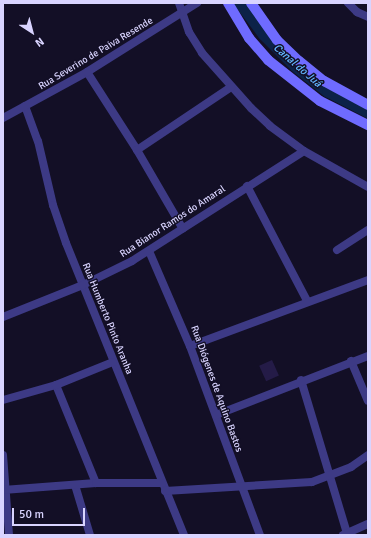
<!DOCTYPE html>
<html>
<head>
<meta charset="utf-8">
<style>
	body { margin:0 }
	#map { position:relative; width:371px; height:538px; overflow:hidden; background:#130f26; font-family:Signika,sans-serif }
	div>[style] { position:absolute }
	.canal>* { height:10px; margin:-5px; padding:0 5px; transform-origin:5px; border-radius:5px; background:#0c2248 }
	.building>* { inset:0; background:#241b47; transform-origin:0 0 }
	.street>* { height:8px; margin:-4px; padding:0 4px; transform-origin:4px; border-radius:4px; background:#3d3a85 }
	.secondary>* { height:10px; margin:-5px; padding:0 5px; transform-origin:5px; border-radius:5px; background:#6f6bff }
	span { translate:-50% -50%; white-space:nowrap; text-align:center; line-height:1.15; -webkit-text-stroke:3px #130f26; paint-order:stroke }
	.street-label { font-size:10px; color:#d9d4ff }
	.water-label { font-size:11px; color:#62b6ff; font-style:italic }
	.frame { position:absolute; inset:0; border:4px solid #d9d4ff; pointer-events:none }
	.north { position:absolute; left:12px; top:12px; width:40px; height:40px; -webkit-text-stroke:3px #130f26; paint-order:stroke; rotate:144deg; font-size:11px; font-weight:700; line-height:16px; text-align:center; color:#d9d4ff }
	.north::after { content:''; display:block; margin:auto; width:14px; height:18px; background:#d9d4ff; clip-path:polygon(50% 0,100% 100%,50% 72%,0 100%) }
	.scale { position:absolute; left:12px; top:508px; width:73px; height:18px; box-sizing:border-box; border:2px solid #d9d4ff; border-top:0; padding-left:5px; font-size:12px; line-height:14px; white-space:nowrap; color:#d9d4ff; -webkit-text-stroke:3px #130f26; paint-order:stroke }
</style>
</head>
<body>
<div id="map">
	<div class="canal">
		<i style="left:239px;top:3px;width:40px;rotate:53deg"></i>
		<i style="left:263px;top:35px;width:45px;rotate:45deg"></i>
		<i style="left:295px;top:67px;width:41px;rotate:38deg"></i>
		<i style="left:327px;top:92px;width:46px;rotate:27.1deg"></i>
	</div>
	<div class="building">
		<i style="left:272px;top:360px;width:17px;height:14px;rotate:66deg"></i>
	</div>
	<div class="street">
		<i style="left:179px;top:3px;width:31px;rotate:71deg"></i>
		<i style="left:189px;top:32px;width:25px;rotate:58deg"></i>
		<i style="left:202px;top:53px;width:74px;rotate:48.3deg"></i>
		<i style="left:251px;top:108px;width:26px;rotate:43deg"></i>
		<i style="left:270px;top:126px;width:42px;rotate:36.3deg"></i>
		<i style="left:304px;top:151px;width:73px;rotate:29.4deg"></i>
		<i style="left:348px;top:3px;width:13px;rotate:45deg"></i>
		<i style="left:357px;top:12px;width:12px;rotate:24deg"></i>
		<i style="left:87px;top:72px;width:93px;rotate:57.3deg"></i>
		<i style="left:137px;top:150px;width:91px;rotate:59.8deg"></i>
		<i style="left:25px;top:106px;width:37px;rotate:70deg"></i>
		<i style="left:38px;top:141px;width:66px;rotate:76.8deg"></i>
		<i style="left:53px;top:205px;width:40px;rotate:71.1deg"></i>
		<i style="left:66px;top:243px;width:315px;rotate:68deg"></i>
		<i style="left:3px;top:118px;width:96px;rotate:-28.7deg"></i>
		<i style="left:87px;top:72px;width:130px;rotate:-32.1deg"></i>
		<i style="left:137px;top:150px;width:113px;rotate:-33.8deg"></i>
		<i style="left:247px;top:186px;width:130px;rotate:62.4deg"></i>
		<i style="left:337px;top:250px;width:37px;rotate:-33deg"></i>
		<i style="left:149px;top:251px;width:103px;rotate:66.7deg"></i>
		<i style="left:190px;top:346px;width:202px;rotate:69.7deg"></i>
		<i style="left:3px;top:317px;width:86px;rotate:-21.8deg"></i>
		<i style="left:83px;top:285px;width:55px;rotate:-26.1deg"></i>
		<i style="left:132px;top:261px;width:204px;rotate:-32.6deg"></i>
		<i style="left:190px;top:346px;width:190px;rotate:-20.3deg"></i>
		<i style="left:351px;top:361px;width:43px;rotate:67deg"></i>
		<i style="left:301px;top:380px;width:160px;rotate:73.3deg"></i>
		<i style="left:56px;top:385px;width:106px;rotate:67.8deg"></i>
		<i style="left:3px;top:400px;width:55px;rotate:-15.8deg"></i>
		<i style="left:56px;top:385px;width:61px;rotate:-22deg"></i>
		<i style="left:216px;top:415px;width:163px;rotate:-21.2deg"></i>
		<i style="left:3px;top:455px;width:80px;rotate:85.7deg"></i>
		<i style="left:75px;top:485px;width:52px;rotate:73.3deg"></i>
		<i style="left:3px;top:490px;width:93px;rotate:-4.3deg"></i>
		<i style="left:96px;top:483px;width:66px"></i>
		<i style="left:165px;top:491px;width:147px;rotate:-3.5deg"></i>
		<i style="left:312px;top:482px;width:42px;rotate:-21deg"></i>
		<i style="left:351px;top:467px;width:21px;rotate:-35deg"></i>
		<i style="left:343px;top:535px;width:27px;rotate:-24deg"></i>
	</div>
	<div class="secondary">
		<i style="left:228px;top:3px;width:41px;rotate:59deg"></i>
		<i style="left:249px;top:38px;width:29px;rotate:49deg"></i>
		<i style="left:268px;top:60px;width:66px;rotate:38.3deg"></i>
		<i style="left:320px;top:101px;width:54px;rotate:26.6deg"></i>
		<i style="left:251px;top:3px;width:45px;rotate:54.9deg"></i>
		<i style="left:277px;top:40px;width:30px;rotate:44deg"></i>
		<i style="left:299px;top:61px;width:32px;rotate:39deg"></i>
		<i style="left:324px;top:81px;width:50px;rotate:28.6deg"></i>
	</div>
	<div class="street-label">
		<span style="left:96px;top:54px;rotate:-31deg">Rua Severino de Paiva Resende</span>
		<span style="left:173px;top:222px;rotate:-33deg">Rua Bianor Ramos do Amaral</span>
		<span style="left:107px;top:319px;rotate:68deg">Rua Humberto Pinto Aranha</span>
		<span style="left:216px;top:389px;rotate:70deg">Rua Diógenes de Aquino Bastos</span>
	</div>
	<div class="water-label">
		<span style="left:297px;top:66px;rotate:41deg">Canal do Juá</span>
	</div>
	<div class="frame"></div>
	<div class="north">N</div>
	<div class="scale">50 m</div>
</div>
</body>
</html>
